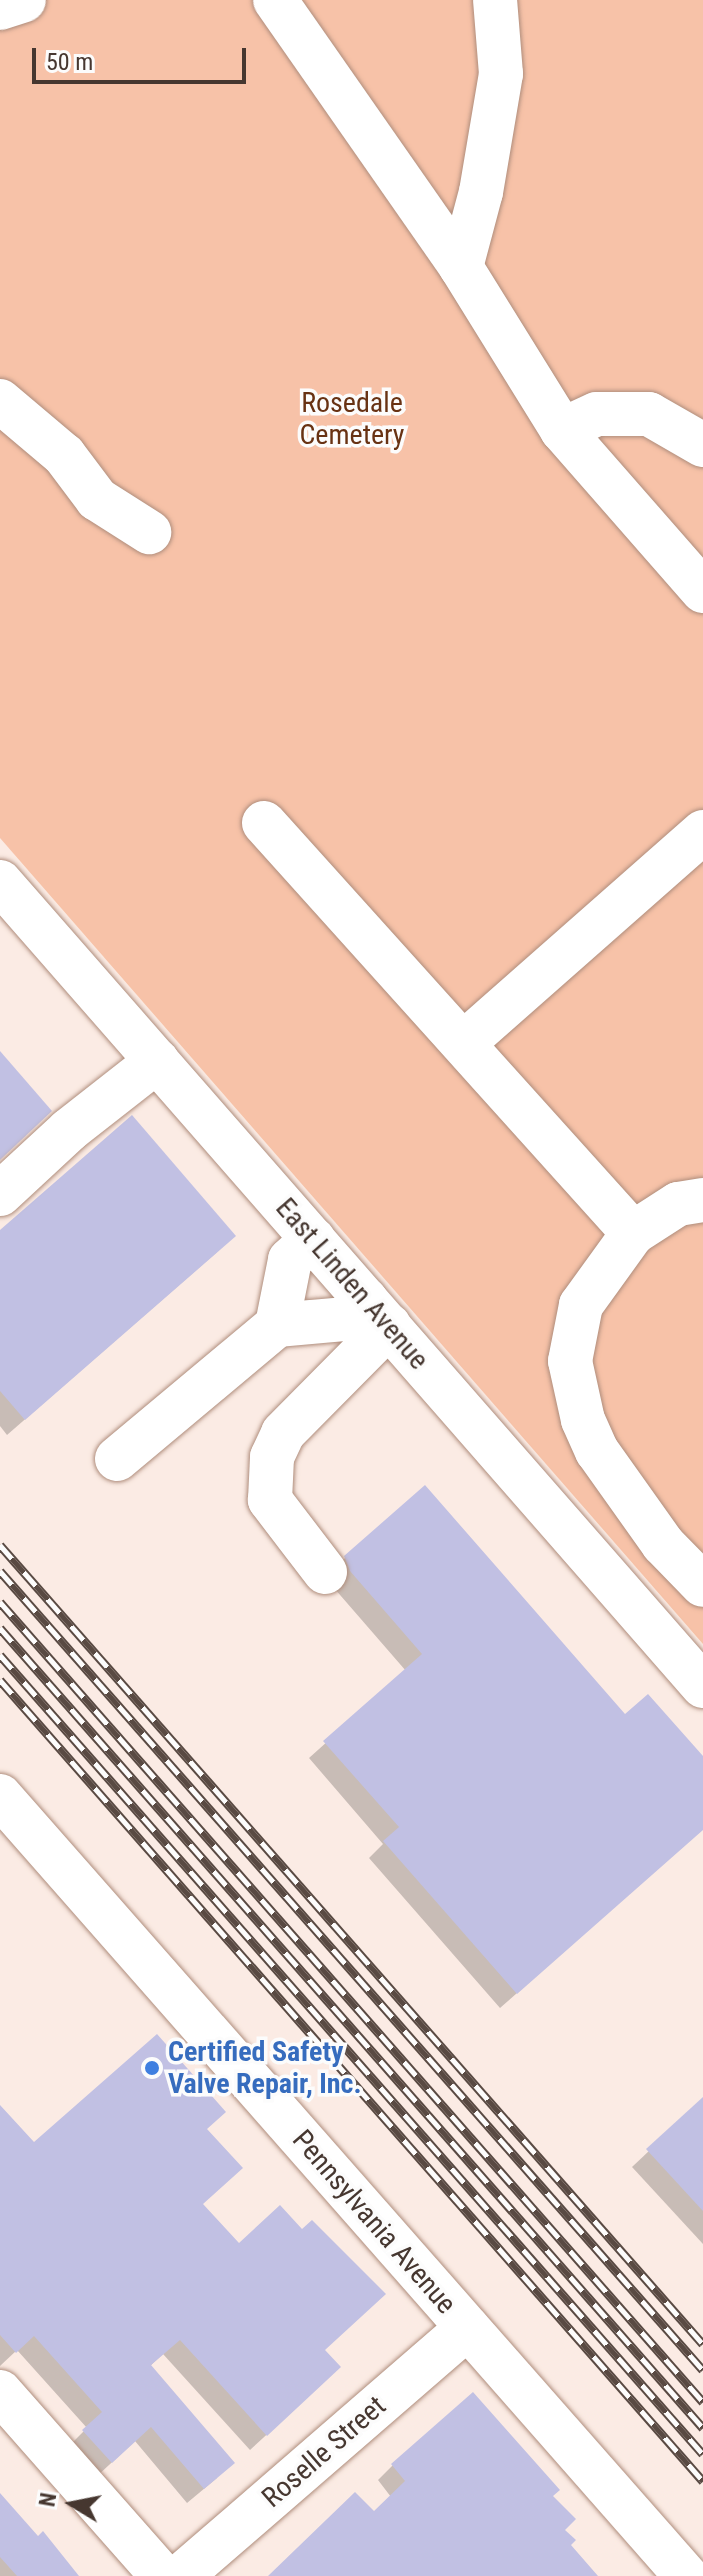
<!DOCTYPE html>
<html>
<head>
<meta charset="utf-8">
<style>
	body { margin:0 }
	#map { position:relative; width:703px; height:2576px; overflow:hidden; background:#fbebe4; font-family:"Roboto Condensed",sans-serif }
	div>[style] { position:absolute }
	.green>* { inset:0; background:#f7c2a8 }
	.shadow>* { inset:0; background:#0003 }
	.building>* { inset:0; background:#c1c0e3 }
	.roads { filter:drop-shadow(0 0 2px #af8d7c) drop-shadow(0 0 2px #af8d7c) }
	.minor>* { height:44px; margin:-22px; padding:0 22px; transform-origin:22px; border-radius:22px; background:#fff }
	.rail>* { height:9px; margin-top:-4.5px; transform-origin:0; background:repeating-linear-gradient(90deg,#fcfcfc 0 18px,#594a43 0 36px); box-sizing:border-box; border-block:2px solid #594a43 }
	.dots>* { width:22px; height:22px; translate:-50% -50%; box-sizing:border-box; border:4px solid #fcfcfc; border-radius:50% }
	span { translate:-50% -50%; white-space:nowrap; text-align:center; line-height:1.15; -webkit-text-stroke:7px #fcfcfc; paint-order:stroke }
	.park-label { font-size:28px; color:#683213 }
	.street-label { font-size:28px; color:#463730 }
	.shop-label { font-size:28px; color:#366cbe; font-weight:700 }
	.left { translate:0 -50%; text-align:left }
	.north { position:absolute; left:32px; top:2464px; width:80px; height:80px; -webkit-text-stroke:6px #fcfcfc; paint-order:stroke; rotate:280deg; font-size:22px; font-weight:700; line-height:32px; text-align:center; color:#463730 }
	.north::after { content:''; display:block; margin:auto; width:28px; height:36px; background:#463730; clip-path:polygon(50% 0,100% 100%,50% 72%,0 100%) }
	.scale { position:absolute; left:32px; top:48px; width:214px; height:36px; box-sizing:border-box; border:4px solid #463730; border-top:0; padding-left:10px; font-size:24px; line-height:28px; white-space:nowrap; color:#463730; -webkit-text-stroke:6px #fcfcfc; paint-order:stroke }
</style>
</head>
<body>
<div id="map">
	<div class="green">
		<i style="clip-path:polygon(0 0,703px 0,703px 1644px,0 838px)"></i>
	</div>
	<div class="shadow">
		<i style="clip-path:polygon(0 1233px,217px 1252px,7px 1435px,0 1426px)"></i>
		<i style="clip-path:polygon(346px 1557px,703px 1759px,703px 1829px,500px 2008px,369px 1858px,383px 1844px,309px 1758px,406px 1671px,334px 1588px,329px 1574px)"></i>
		<i style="clip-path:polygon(703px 2100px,703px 2244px,632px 2167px)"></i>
		<i style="clip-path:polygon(0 2108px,34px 2144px,205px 2129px,201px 2205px,323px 2351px,323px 2383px,250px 2450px,163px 2354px,150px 2366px,217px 2478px,187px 2503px,135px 2441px,96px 2477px,68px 2447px,87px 2428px,17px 2350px,0 2366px)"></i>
		<i style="clip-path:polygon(393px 2465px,551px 2496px,568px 2545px,595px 2576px,271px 2576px,373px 2514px,391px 2497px,378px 2480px)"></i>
		<i style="clip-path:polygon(0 2496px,37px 2539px,78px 2576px,0 2576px)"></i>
	</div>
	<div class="building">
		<i style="clip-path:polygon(0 1051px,52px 1111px,0 1160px)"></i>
		<i style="clip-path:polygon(132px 1115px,236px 1236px,25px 1420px,0 1391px,0 1230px)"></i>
		<i style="clip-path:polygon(425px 1485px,625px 1714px,648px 1694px,703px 1756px,703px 1830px,517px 1994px,383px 1841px,399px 1827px,323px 1741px,422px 1654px,350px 1571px,344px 1556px)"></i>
		<i style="clip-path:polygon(157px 2034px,226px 2112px,207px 2129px,243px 2168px,203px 2204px,239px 2243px,280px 2205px,302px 2229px,312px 2220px,386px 2294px,325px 2350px,341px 2367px,267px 2436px,180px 2340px,151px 2365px,235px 2463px,204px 2489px,151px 2427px,112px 2463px,82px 2430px,102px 2412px,34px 2336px,16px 2353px,0 2335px,0 2105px,34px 2142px)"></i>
		<i style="clip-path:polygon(703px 2097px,703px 2211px,646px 2149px)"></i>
		<i style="clip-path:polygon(473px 2392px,560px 2490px,553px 2496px,576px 2519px,565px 2530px,576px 2540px,571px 2545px,598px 2576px,268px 2576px,355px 2492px,374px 2511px,405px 2481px,391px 2464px)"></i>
		<i style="clip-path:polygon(0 2493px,38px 2536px,43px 2531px,79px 2576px,17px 2576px,0 2557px)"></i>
	</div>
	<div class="roads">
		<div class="minor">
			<i style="left:275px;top:0;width:325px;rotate:55.1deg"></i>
			<i style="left:461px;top:267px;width:192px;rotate:58.2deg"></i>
			<i style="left:562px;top:430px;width:214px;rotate:48.8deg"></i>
			<i style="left:0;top:8px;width:25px;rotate:-18deg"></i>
			<i style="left:461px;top:267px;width:78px;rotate:-75.1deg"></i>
			<i style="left:481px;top:192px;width:120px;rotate:-80.4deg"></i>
			<i style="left:501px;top:74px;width:74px;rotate:-94.6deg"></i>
			<i style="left:0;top:401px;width:84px;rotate:40.2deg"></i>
			<i style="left:64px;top:455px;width:55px;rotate:53.1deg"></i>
			<i style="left:97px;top:499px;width:62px;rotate:32.4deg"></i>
			<i style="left:562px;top:430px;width:38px;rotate:-25deg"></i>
			<i style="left:597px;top:414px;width:52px"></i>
			<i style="left:649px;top:414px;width:62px;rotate:29.9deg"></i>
			<i style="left:264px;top:823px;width:552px;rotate:48.01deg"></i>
			<i style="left:0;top:882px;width:1068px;rotate:48.83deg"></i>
			<i style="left:466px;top:1041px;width:316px;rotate:-41.4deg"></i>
			<i style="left:0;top:1194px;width:94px;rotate:-42.8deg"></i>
			<i style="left:69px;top:1130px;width:112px;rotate:-38.1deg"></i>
			<i style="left:703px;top:1200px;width:25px;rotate:171deg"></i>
			<i style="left:678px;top:1204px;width:54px;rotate:147.2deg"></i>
			<i style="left:633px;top:1233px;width:89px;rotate:125.8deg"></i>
			<i style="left:581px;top:1305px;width:57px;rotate:101.1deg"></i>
			<i style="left:570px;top:1361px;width:60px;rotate:77.6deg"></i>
			<i style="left:583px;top:1420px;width:34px;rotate:66deg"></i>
			<i style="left:597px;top:1451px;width:114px;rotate:54.6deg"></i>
			<i style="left:663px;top:1544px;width:57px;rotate:45.7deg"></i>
			<i style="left:313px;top:1239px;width:31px;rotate:138deg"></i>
			<i style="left:290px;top:1260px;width:66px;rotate:101.3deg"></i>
			<i style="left:277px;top:1325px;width:67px;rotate:-5.1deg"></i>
			<i style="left:344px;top:1319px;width:29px;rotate:-41deg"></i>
			<i style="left:117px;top:1459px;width:209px;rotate:-39.9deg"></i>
			<i style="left:325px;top:1572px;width:91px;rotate:-127.4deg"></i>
			<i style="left:270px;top:1500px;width:43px;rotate:-87.3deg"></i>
			<i style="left:272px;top:1457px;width:26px;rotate:-65deg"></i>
			<i style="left:283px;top:1433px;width:151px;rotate:-45.3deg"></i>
			<i style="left:0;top:1796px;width:1039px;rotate:48.67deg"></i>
			<i style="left:0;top:2392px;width:245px;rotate:48.6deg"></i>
			<i style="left:181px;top:2576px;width:379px;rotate:-40.9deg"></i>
		</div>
	</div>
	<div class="rail">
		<i style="left:0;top:1545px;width:1064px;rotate:48.66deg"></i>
		<i style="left:0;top:1571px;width:1064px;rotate:48.66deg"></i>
		<i style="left:0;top:1602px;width:1065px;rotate:48.69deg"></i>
		<i style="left:0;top:1628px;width:1065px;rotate:48.69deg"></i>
		<i style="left:0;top:1655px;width:1064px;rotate:48.66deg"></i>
		<i style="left:0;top:1680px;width:1066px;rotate:48.73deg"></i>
	</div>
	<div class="dots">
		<i style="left:152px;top:2068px;background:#3f7fe0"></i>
	</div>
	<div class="park-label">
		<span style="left:352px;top:419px">Rosedale<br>Cemetery</span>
	</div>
	<div class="street-label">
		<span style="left:352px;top:1284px;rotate:49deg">East Linden Avenue</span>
		<span style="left:374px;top:2222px;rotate:49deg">Pennsylvania Avenue</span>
		<span style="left:324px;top:2452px;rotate:-41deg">Roselle Street</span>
	</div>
	<div class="shop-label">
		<span class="left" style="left:168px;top:2068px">Certified Safety<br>Valve Repair, Inc.</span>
	</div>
	<div class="north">N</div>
	<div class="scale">50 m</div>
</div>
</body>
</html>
